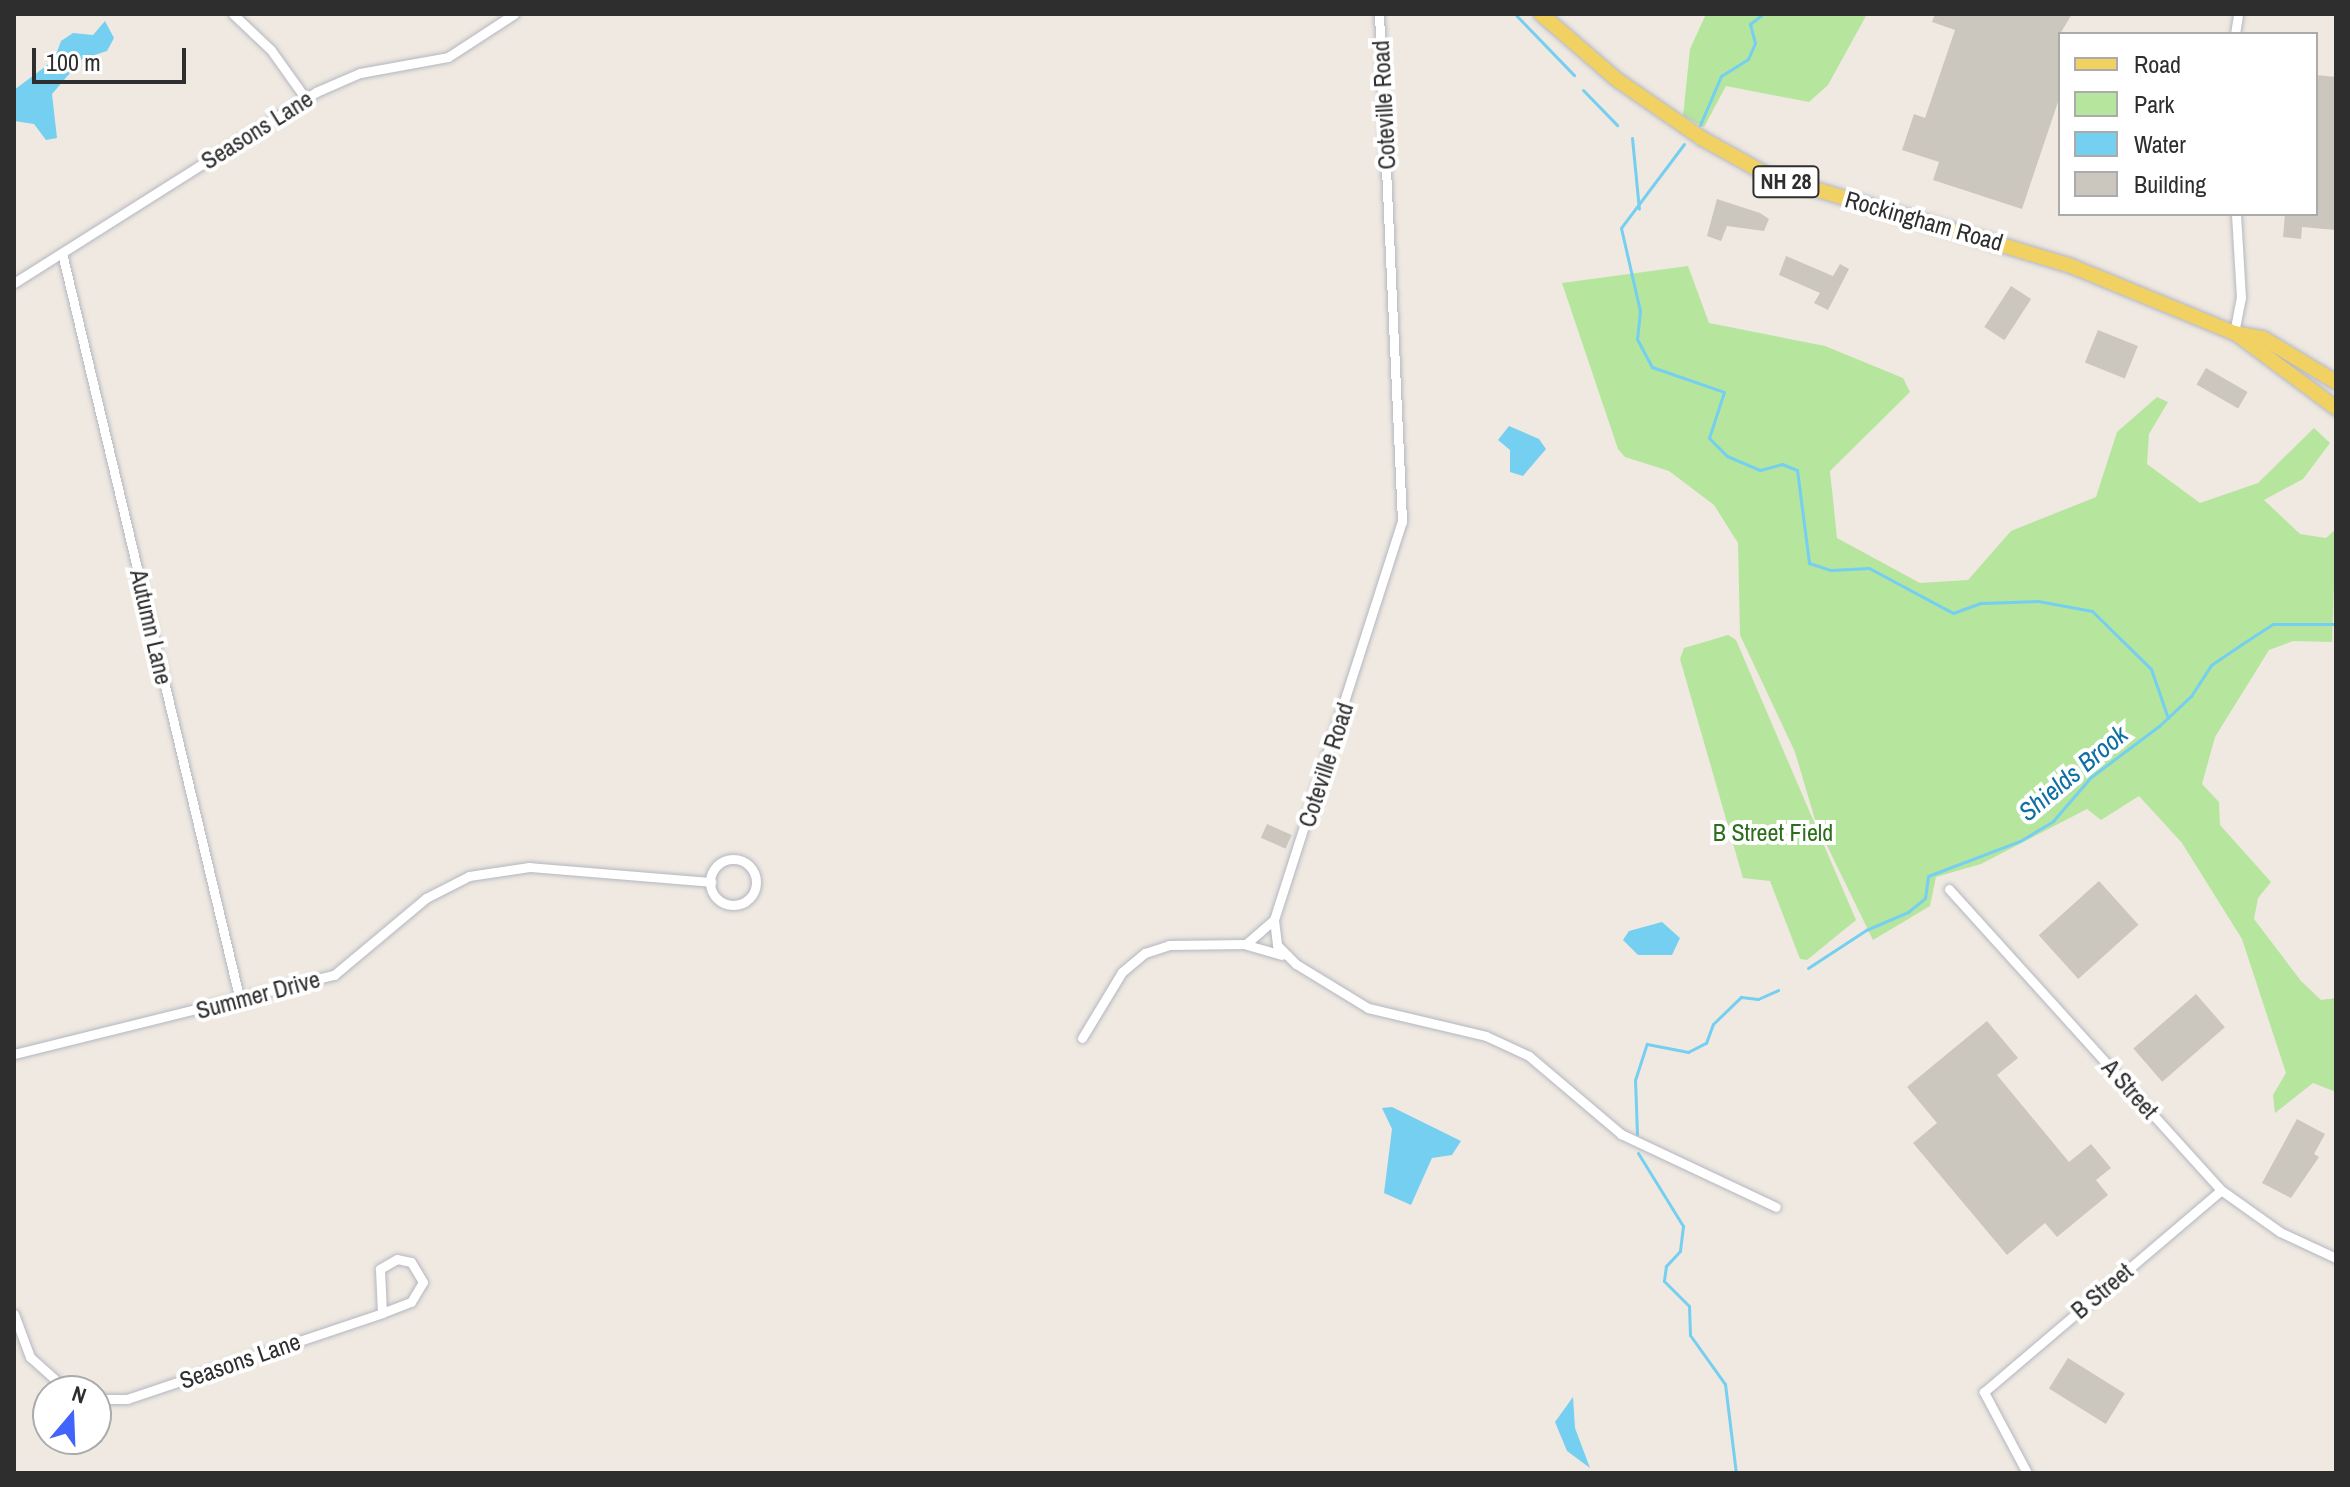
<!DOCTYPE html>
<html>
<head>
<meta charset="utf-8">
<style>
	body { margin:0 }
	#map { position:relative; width:2350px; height:1487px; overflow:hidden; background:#efe9e1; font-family:"Archivo Narrow",sans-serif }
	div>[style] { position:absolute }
	.green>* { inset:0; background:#b6e59e }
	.water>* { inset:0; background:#75cff0 }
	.stream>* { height:3px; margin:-1.5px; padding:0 1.5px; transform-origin:1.5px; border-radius:1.5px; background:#75cff0 }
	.building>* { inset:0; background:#cbc7bf; transform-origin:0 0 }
	.roads { filter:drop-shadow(0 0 2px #b4b7c1) drop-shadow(0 0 2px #b4b7c1) }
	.minor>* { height:9px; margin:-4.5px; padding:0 4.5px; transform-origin:4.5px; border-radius:4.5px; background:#fff }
	.minor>.ring { margin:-4.5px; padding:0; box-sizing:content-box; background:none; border:9px solid #fff; border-radius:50% }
	.primary>* { height:14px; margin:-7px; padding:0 7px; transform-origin:7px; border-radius:7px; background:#f2d163 }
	span { translate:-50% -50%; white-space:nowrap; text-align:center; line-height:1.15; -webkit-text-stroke:8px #fff; paint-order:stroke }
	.shield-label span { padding:2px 6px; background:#fff; border:2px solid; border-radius:6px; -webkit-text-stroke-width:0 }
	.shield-label { font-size:22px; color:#2e2e2e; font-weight:700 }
	.street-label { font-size:24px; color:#2e2e2e }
	.park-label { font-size:24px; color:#2c6e1b }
	.water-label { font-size:26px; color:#0d6fa3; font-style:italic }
	.frame { position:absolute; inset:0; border:16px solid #2e2e2e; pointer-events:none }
	.legend { position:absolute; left:2058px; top:32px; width:260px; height:184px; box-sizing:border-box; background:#fff; border:2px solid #ababab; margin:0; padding:10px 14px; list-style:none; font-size:24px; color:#2e2e2e }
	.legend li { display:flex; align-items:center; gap:16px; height:40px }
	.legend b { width:40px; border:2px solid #ababab }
	.north { position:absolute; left:32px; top:1375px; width:80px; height:80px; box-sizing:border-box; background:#fff; border:2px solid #ababab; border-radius:50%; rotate:19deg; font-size:22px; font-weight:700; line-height:32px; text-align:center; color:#2e2e2e }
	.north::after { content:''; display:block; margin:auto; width:28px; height:36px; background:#4264fb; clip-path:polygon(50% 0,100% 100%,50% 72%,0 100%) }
	.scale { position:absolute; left:32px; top:48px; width:154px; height:36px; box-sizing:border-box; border:4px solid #2e2e2e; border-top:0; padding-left:10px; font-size:24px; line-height:28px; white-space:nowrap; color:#2e2e2e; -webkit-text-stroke:6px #fff; paint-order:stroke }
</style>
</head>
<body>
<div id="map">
	<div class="green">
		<i style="clip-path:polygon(1706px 14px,1867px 14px,1828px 85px,1809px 102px,1726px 86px,1704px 127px,1683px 116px,1690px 49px)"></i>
		<i style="clip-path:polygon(1688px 266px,1709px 323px,1825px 346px,1903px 378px,1910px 392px,1830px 471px,1837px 538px,1920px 583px,1968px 580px,2011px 531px,2096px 497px,2117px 432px,2157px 397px,2168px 402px,2149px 434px,2147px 464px,2200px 503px,2258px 483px,2314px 428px,2330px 443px,2303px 479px,2264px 500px,2300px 534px,2326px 538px,2336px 529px,2332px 642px,2293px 641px,2269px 650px,2215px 737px,2202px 784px,2219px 802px,2220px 825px,2271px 882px,2258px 898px,2254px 919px,2301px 981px,2321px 1000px,2336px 998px,2336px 1092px,2313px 1083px,2275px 1113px,2273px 1095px,2286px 1073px,2242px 939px,2182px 843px,2139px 796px,2101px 820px,2087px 809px,1981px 864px,1936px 877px,1930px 906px,1873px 940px,1816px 823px,1795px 752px,1740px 635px,1738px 543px,1714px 505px,1669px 471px,1625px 457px,1618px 449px,1562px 283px)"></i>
		<i style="clip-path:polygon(1728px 635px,1736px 640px,1856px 920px,1807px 960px,1800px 959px,1770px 881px,1743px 878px,1680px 659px,1684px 648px)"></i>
	</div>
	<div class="water">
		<i style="clip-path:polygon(105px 21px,114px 38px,107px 51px,82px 59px,52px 94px,57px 138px,46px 140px,34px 124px,14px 121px,14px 90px,54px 60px,61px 41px,73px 33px,93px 35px)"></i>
		<i style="clip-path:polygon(1509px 426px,1539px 439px,1546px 449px,1523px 476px,1510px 472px,1510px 450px,1498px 440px)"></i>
		<i style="clip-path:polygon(1662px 922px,1680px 938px,1672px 955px,1638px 955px,1623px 940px,1629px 931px)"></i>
		<i style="clip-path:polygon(1392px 1107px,1461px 1141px,1452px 1155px,1432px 1158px,1411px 1205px,1384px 1193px,1392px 1129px,1382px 1108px)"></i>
		<i style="clip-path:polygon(1573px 1397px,1575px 1428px,1590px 1468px,1567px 1451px,1555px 1422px)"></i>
	</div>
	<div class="stream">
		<i style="left:1515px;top:14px;width:85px;rotate:46deg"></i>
		<i style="left:1583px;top:90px;width:49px;rotate:45.8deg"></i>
		<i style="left:1700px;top:125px;width:53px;rotate:-66.8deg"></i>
		<i style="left:1721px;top:76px;width:32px;rotate:-32deg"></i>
		<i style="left:1748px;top:59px;width:17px;rotate:-66deg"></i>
		<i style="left:1755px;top:43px;width:20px;rotate:-105deg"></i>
		<i style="left:1750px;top:24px;width:16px;rotate:-38deg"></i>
		<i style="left:1632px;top:138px;width:71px;rotate:84.4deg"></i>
		<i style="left:1684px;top:144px;width:105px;rotate:126.9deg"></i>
		<i style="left:1621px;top:228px;width:85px;rotate:77.1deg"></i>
		<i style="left:1640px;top:311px;width:28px;rotate:96deg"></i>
		<i style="left:1637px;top:339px;width:32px;rotate:62deg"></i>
		<i style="left:1652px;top:367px;width:76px;rotate:19.1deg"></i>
		<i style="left:1724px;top:392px;width:48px;rotate:108.1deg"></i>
		<i style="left:1709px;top:438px;width:25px;rotate:45deg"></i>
		<i style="left:1727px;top:456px;width:36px;rotate:23deg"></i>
		<i style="left:1760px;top:470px;width:23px;rotate:-15deg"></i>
		<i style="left:1782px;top:464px;width:16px;rotate:22deg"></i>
		<i style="left:1797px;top:470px;width:94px;rotate:82.6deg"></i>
		<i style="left:1809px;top:563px;width:23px;rotate:18deg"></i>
		<i style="left:1831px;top:570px;width:38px;rotate:-3deg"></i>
		<i style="left:1869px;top:568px;width:95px;rotate:28.2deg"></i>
		<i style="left:1953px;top:613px;width:30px;rotate:-20deg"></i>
		<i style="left:1981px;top:603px;width:57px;rotate:-2deg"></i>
		<i style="left:2038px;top:601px;width:55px;rotate:10.5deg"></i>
		<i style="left:2092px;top:611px;width:83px;rotate:44.5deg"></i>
		<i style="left:2151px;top:669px;width:52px;rotate:70.9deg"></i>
		<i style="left:1808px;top:968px;width:69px;rotate:-33.2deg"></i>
		<i style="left:1866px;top:930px;width:46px;rotate:-23.2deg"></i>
		<i style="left:1908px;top:912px;width:22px;rotate:-39deg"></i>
		<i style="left:1925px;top:898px;width:22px;rotate:-82deg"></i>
		<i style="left:1928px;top:876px;width:98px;rotate:-20.8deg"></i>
		<i style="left:2020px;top:841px;width:39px;rotate:-31deg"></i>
		<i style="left:2053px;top:821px;width:58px;rotate:-49.2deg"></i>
		<i style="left:2091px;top:777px;width:85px;rotate:-36.9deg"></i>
		<i style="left:2159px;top:726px;width:44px;rotate:-43.2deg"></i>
		<i style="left:2191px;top:696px;width:37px;rotate:-57deg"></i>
		<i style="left:2211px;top:665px;width:37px;rotate:-34deg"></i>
		<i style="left:2242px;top:644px;width:37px;rotate:-33deg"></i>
		<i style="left:2273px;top:624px;width:63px"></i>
		<i style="left:1637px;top:1134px;width:54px;rotate:-92.1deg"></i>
		<i style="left:1635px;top:1080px;width:38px;rotate:-72deg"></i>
		<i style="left:1647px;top:1044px;width:42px;rotate:11deg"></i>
		<i style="left:1688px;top:1052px;width:20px;rotate:-27deg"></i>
		<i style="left:1706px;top:1043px;width:20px;rotate:-70deg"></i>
		<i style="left:1713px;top:1024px;width:39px;rotate:-44deg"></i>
		<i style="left:1741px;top:997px;width:17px;rotate:7deg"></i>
		<i style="left:1758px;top:999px;width:22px;rotate:-24deg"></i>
		<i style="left:1638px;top:1153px;width:86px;rotate:58.3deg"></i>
		<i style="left:1683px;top:1226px;width:25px;rotate:97deg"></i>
		<i style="left:1680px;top:1251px;width:21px;rotate:133deg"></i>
		<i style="left:1666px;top:1266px;width:15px;rotate:98deg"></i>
		<i style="left:1664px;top:1281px;width:35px;rotate:45deg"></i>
		<i style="left:1689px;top:1306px;width:29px;rotate:88deg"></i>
		<i style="left:1690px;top:1335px;width:60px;rotate:54.5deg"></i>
		<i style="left:1725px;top:1384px;width:90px;rotate:83deg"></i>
	</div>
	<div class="building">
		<i style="clip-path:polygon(1935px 14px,2072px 14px,2060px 34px,2060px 96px,2022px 209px,1933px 180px,1939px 162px,1902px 150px,1914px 114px,1925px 118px,1955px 30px,1932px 22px)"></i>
		<i style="clip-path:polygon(2316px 75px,2336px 77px,2336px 230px,2302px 227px,2301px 239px,2283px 237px,2285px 214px,2316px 214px)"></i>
		<i style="clip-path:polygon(1717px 199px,1760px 213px,1769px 219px,1764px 231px,1727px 226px,1721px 241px,1707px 236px)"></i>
		<i style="clip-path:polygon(1786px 256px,1833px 276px,1840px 264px,1849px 269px,1828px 310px,1814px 303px,1820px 293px,1779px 275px)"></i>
		<i style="left:2011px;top:286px;width:24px;height:49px;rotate:33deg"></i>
		<i style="left:2098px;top:330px;width:43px;height:35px;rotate:22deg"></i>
		<i style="left:2206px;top:368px;width:48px;height:19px;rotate:30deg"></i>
		<i style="left:1267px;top:824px;width:27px;height:15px;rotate:24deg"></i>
		<i style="left:2099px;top:881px;width:59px;height:81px;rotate:48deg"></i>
		<i style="left:2196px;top:994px;width:44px;height:83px;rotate:49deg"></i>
		<i style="clip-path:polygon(1987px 1021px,2018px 1058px,1997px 1075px,2069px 1162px,2091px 1144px,2111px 1168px,2096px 1180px,2108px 1195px,2057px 1237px,2045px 1223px,2007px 1255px,1913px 1143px,1937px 1123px,1907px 1087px)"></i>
		<i style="clip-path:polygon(2297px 1119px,2325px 1134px,2314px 1154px,2319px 1157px,2291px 1198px,2262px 1183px)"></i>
		<i style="left:2068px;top:1358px;width:67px;height:36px;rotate:32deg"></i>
	</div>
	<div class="roads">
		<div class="minor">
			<i style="left:233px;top:14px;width:52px;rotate:43.5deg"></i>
			<i style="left:271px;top:50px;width:60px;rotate:54.5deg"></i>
			<i style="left:1379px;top:14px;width:508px;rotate:87.4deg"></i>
			<i style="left:1402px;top:521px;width:419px;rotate:107.8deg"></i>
			<i style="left:1274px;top:920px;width:25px;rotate:83deg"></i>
			<i style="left:1277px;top:945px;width:27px;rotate:45deg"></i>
			<i style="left:1296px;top:964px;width:84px;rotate:31.4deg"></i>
			<i style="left:1368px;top:1008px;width:121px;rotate:13.3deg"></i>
			<i style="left:1486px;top:1036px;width:47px;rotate:24.9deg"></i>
			<i style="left:1529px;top:1056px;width:121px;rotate:40.3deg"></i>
			<i style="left:1621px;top:1134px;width:171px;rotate:25.2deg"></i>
			<i style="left:2235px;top:34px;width:20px;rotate:-81deg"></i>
			<i style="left:62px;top:253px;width:769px;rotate:76.61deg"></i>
			<i style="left:14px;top:283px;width:357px;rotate:-32.3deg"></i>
			<i style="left:316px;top:92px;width:48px;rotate:-23.4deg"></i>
			<i style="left:360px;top:73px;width:89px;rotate:-10.3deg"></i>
			<i style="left:448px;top:57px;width:79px;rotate:-33.1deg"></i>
			<i style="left:2234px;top:333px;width:36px;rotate:-79deg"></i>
			<i style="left:2241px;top:298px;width:84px;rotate:-93.4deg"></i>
			<i class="ring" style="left:710px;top:859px;width:37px;height:37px"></i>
			<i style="left:1949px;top:889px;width:406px;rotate:47.9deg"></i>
			<i style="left:2221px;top:1190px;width:72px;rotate:35.4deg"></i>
			<i style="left:2280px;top:1232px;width:62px;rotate:24.9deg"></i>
			<i style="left:1247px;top:945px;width:36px;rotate:16deg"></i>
			<i style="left:1082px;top:1038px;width:77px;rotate:-58.8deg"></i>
			<i style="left:1122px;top:972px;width:30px;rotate:-40deg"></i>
			<i style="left:1145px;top:953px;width:25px;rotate:-18deg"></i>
			<i style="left:1169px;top:945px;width:77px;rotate:-0.7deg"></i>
			<i style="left:1246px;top:944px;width:37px;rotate:-41deg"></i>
			<i style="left:14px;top:1054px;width:330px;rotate:-13.9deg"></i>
			<i style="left:334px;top:975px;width:120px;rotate:-39.9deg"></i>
			<i style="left:426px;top:898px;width:48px;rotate:-27.1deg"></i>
			<i style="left:469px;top:876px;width:61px;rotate:-8.5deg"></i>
			<i style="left:529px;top:867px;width:183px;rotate:4.7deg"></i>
			<i style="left:14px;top:1314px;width:46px;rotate:69.6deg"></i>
			<i style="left:30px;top:1357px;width:51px;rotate:41.8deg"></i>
			<i style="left:96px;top:1399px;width:31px"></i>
			<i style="left:127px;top:1399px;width:269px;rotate:-18.6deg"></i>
			<i style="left:382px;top:1313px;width:31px;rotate:-21deg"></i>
			<i style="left:411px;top:1302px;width:23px;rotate:-59deg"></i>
			<i style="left:423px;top:1282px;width:23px;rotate:-121deg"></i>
			<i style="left:411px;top:1262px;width:14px;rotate:-168deg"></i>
			<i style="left:397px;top:1259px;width:20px;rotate:150deg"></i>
			<i style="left:380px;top:1269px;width:44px;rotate:87.4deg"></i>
			<i style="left:2027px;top:1473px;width:92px;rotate:-118deg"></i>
			<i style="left:1984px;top:1392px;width:311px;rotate:-40.4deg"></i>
		</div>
		<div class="primary">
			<i style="left:1541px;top:14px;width:99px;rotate:40.9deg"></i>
			<i style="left:1616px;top:79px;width:106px;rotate:34.6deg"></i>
			<i style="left:1703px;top:139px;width:74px;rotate:29deg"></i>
			<i style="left:1768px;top:175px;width:316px;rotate:16.7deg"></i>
			<i style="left:2071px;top:266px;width:176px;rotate:22.3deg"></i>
			<i style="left:2234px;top:333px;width:29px;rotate:10deg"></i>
			<i style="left:2263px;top:338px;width:85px;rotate:31.1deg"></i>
			<i style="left:2235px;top:333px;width:126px;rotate:36.6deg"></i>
		</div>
	</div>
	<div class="shield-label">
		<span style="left:1786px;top:182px">NH 28</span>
	</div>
	<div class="street-label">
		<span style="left:1384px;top:105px;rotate:-93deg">Coteville Road</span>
		<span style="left:257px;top:130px;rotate:-32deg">Seasons Lane</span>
		<span style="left:1924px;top:221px;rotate:16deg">Rockingham Road</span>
		<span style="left:151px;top:627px;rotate:77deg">Autumn Lane</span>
		<span style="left:1326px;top:765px;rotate:-72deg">Coteville Road</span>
		<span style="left:258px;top:995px;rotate:-15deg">Summer Drive</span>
		<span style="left:2130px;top:1089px;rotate:48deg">A Street</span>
		<span style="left:2102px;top:1291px;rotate:-40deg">B Street</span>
		<span style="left:240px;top:1361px;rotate:-19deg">Seasons Lane</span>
	</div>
	<div class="park-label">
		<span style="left:1773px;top:833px">B Street Field</span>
	</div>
	<div class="water-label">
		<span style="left:2073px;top:773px;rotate:-40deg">Shields Brook</span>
	</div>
	<div class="frame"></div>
	<ul class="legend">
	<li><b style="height:10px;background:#f2d163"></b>Road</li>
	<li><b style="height:22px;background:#b6e59e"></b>Park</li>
	<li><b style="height:22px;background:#75cff0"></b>Water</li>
	<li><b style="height:22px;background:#cbc7bf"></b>Building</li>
	</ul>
	<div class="north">N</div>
	<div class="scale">100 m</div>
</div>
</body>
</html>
